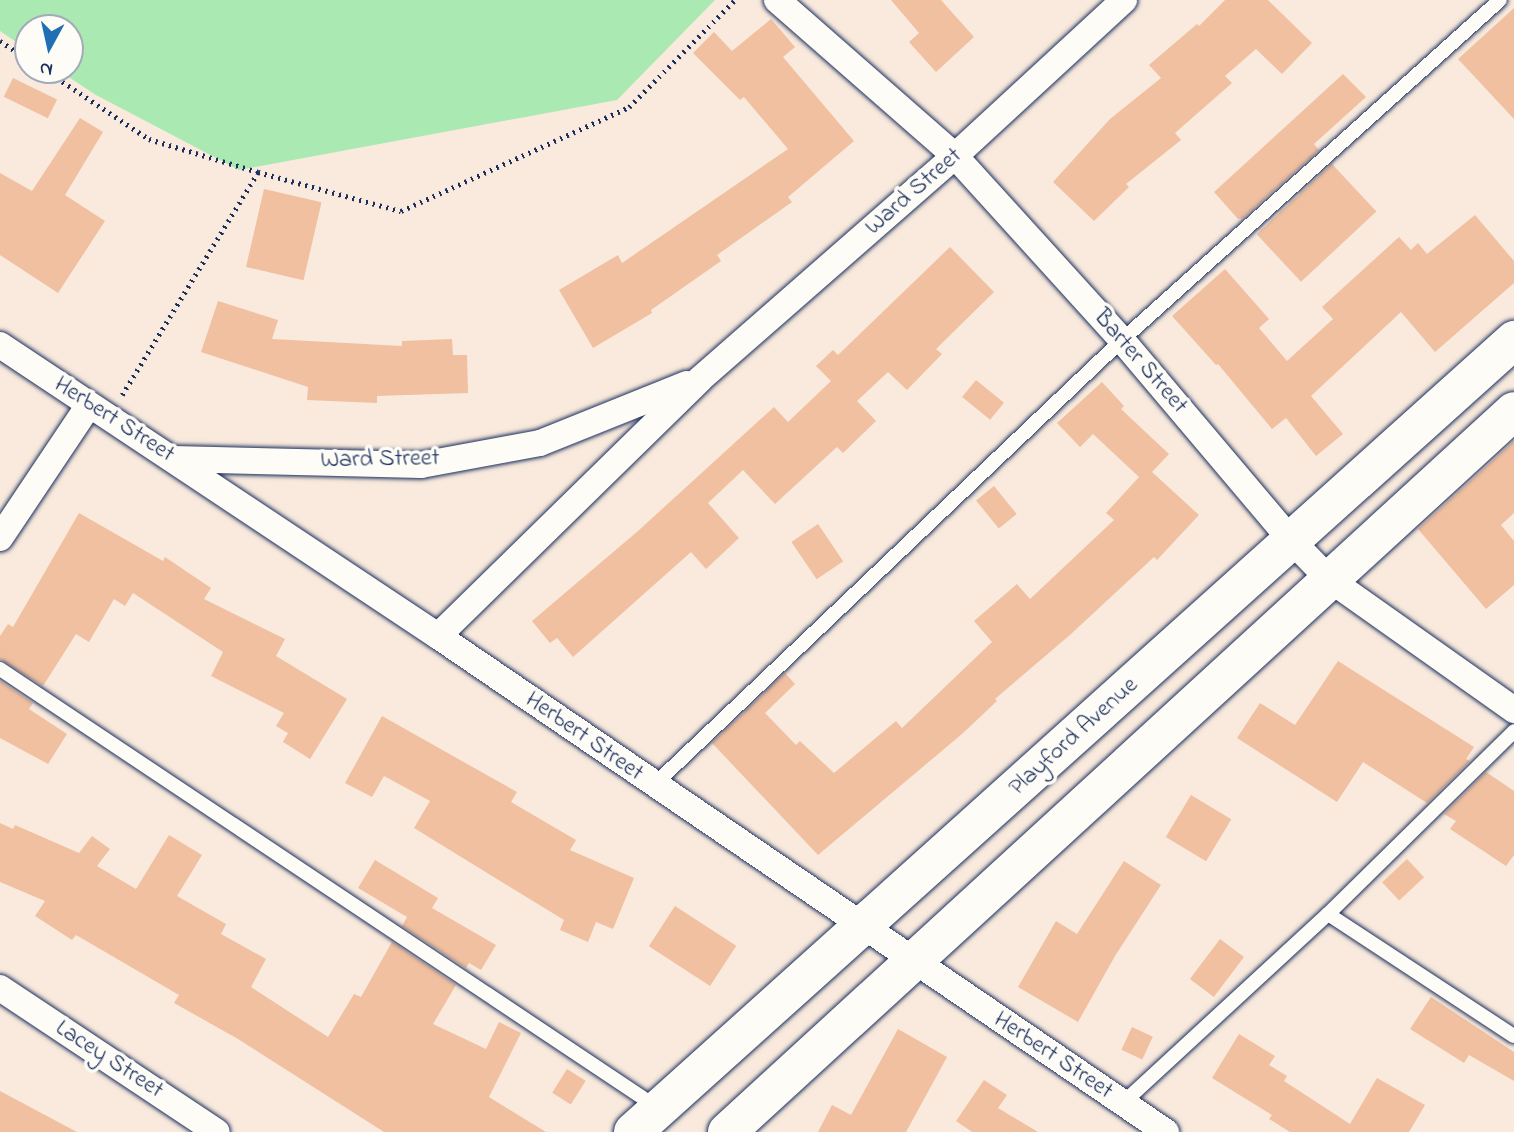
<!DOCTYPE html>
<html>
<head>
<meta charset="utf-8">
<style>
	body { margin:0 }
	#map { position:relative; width:1514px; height:1132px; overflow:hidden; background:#f9eadd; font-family:"Indie Flower",sans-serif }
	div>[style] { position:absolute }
	.green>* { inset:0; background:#aaeab2 }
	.building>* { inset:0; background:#f0c0a0; transform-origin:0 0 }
	.path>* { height:4.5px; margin-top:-2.25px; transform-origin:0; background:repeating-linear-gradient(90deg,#1b2f5e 0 2px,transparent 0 7px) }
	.roads { filter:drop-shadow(0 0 2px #1b2f5e) drop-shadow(0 0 2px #1b2f5e) }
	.service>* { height:14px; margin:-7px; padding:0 7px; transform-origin:7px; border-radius:7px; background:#fdfcf7 }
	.minor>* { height:26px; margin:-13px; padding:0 13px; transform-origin:13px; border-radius:13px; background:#fdfcf7 }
	.trunk>* { height:38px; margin:-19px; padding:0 19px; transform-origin:19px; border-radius:19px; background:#fdfcf7 }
	span { translate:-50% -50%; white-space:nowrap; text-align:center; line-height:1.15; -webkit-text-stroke:7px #fdfcf7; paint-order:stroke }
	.street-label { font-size:24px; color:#1b2f5e }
	.north { position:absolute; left:14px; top:14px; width:70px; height:70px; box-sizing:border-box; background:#fdfcf7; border:2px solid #a3aaba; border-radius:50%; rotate:188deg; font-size:19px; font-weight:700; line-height:28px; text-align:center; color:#1b2f5e }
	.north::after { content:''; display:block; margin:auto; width:24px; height:32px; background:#1f6fb2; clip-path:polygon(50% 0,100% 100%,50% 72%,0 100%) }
</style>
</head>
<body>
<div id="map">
	<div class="green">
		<i style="clip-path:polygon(0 0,715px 0,617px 100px,239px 170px,96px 95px,58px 70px,70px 70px,70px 28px,28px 28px,28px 50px,0 31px)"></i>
	</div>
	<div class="building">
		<i style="clip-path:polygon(891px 0,941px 0,974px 37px,936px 72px,909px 42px,919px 33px)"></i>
		<i style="clip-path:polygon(1225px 0,1268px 0,1312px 43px,1282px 74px,1256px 49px,1225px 76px,1232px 83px,1175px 133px,1181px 140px,1126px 184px,1129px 187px,1094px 221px,1053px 182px,1110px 119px,1161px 78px,1149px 65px,1197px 24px,1199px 26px)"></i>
		<i style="clip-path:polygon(1514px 8px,1514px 119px,1458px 59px)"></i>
		<i style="clip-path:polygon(771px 19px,795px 47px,783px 57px,854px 141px,788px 197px,792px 202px,717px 255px,721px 261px,651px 310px,652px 313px,593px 348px,559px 290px,618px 255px,622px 263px,788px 149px,744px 97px,740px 100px,693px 53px,714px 32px,732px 51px)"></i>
		<i style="clip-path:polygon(1343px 74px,1366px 97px,1314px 144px,1319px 150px,1243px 218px,1238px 219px,1214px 192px)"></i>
		<i style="left:13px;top:78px;width:49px;height:21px;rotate:26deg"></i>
		<i style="clip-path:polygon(80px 118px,103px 132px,65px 195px,105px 221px,58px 293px,0 255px,0 173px,32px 191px)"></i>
		<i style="left:1332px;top:164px;width:65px;height:103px;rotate:47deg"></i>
		<i style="left:264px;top:189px;width:59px;height:80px;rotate:13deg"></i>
		<i style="clip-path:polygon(1475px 215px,1514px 261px,1514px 283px,1435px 352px,1401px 312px,1311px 396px,1343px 434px,1316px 456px,1286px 418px,1272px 429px,1218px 364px,1216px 365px,1172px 316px,1225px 269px,1269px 319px,1259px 328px,1287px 361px,1333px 319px,1322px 307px,1399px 237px,1411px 250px,1418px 243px,1427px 254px)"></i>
		<i style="clip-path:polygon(950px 247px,994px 292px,936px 349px,942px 354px,907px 390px,888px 372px,857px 401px,876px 421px,843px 453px,837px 447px,775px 504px,743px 470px,708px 503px,739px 538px,706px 569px,691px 552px,573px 657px,557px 638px,550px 643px,532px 621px,638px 531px,774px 407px,788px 422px,831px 381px,816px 366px,833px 350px,838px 355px)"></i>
		<i style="clip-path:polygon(218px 301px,278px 320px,272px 339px,402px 346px,402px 341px,452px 339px,453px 355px,467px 355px,468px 393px,377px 396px,377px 403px,307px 400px,308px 387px,201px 352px)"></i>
		<i style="left:976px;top:380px;width:36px;height:22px;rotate:39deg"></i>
		<i style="clip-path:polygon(1102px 382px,1124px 406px,1121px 409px,1169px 454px,1152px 472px,1199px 515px,1157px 560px,1154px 557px,1071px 634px,995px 699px,997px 701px,962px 734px,818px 855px,712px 743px,785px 673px,795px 684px,765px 713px,796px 745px,800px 741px,834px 773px,896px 721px,902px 728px,992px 642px,974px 621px,1017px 584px,1030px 599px,1114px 520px,1106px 513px,1139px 477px,1093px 434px,1080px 447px,1057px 423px)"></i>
		<i style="clip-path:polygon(1514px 441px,1514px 513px,1501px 525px,1514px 541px,1514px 585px,1486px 609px,1418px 529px)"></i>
		<i style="left:994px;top:486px;width:36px;height:23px;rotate:51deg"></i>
		<i style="clip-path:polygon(79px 513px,163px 561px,165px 557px,211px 588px,204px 599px,285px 639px,276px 656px,347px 699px,310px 759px,283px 742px,288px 733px,276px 726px,284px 713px,211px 676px,223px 652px,133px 593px,125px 606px,114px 599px,89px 642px,76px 634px,43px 686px,0 659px,0 636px,8px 624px,13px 627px)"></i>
		<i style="left:818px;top:524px;width:45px;height:32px;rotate:56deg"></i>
		<i style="clip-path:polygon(1338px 661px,1474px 747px,1466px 759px,1470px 761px,1427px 803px,1363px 762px,1337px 802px,1237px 738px,1260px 703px,1295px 725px)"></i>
		<i style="clip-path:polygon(0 681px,33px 703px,29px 709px,67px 734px,48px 764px,0 738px)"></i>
		<i style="clip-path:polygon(382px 716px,517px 792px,511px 802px,576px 840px,570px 850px,634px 878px,613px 929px,596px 922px,588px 942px,560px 930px,564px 920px,414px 828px,430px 801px,384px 776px,372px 797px,345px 783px)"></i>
		<i style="clip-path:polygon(1486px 772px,1514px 791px,1514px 855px,1506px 866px,1450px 829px,1456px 821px,1444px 814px)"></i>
		<i style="left:1191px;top:795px;width:47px;height:49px;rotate:31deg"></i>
		<i style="clip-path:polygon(0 823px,13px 829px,15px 825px,79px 853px,92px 836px,110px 849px,97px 866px,136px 889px,169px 835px,202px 855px,177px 896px,226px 924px,221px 934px,266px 959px,251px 987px,328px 1037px,354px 994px,361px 997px,392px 942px,456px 985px,433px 1024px,486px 1049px,499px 1022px,521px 1033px,489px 1097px,546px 1132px,384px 1132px,238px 1039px,174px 1003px,179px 995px,76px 935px,72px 940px,35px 916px,45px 901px,0 882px)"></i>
		<i style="left:1407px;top:859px;width:25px;height:34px;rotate:47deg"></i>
		<i style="clip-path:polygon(375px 860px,438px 898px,432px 908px,496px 945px,481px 970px,469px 963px,466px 968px,402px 926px,407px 917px,358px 888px)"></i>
		<i style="clip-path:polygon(1124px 861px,1161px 885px,1115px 956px,1078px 1022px,1018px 987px,1056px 921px,1077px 934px)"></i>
		<i style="left:675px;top:906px;width:73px;height:48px;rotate:33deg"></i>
		<i style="left:1220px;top:939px;width:30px;height:50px;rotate:37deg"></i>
		<i style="clip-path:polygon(1431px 997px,1514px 1052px,1514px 1081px,1469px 1055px,1464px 1063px,1410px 1029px)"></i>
		<i style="left:1132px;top:1027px;width:23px;height:25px;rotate:25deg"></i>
		<i style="clip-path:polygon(898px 1029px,947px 1057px,906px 1132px,818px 1132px,832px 1105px,851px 1115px)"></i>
		<i style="clip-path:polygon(1239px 1034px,1275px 1056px,1269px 1065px,1287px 1076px,1284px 1081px,1350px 1124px,1377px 1078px,1425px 1105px,1409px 1132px,1290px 1132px,1269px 1119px,1272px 1115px,1212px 1078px)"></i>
		<i style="left:567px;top:1069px;width:22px;height:28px;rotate:32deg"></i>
		<i style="clip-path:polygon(984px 1080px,1007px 1095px,998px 1108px,1038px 1132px,972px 1132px,956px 1121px)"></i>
		<i style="clip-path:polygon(0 1091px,77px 1132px,0 1132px)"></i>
	</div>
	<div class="path">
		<i style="left:0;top:41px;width:33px;rotate:33deg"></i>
		<i style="left:45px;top:70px;width:125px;rotate:33.6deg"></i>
		<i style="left:149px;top:139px;width:114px;rotate:16.8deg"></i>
		<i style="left:122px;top:395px;width:261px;rotate:-58.6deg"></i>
		<i style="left:258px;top:172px;width:148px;rotate:15.3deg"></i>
		<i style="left:401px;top:211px;width:251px;rotate:-24.5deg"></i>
		<i style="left:629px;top:107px;width:151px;rotate:-45.3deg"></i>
	</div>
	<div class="roads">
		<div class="service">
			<i style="left:0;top:669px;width:791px;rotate:33.71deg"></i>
			<i style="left:654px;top:785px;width:646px;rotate:-43.56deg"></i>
			<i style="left:1122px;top:340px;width:508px;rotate:-41.97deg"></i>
			<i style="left:1328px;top:914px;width:222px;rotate:33.3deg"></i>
			<i style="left:1123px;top:1103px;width:279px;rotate:-42.7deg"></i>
			<i style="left:1328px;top:914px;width:261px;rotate:-44.5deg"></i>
		</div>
		<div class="minor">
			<i style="left:777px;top:0;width:237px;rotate:41.2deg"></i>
			<i style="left:955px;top:156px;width:248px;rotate:47.8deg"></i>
			<i style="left:1122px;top:340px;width:263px;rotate:49.8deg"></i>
			<i style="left:1292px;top:541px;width:53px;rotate:45.8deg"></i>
			<i style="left:1329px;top:579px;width:227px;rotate:35.3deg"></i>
			<i style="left:0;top:345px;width:526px;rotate:33.6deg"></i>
			<i style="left:438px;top:636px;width:881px;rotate:34.27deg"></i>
			<i style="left:173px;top:459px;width:248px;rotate:1.4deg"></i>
			<i style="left:421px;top:465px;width:121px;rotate:-10.5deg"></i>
			<i style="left:540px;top:443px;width:158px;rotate:-21.9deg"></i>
			<i style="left:0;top:538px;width:160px;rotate:-56.2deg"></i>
			<i style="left:438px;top:636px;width:366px;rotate:-44.4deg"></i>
			<i style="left:699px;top:380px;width:340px;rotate:-41.2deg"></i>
			<i style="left:955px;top:156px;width:230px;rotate:-42.7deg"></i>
			<i style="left:0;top:988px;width:260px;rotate:33.6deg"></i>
		</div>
		<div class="trunk">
			<i style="left:633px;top:1132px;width:1185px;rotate:-41.95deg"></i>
			<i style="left:727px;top:1132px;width:1067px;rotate:-42.49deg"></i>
		</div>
	</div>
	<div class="street-label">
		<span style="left:914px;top:192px;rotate:-41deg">Ward Street</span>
		<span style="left:1140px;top:362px;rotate:49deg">Barter Street</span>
		<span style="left:114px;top:420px;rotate:33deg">Herbert Street</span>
		<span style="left:380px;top:460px;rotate:-1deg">Ward Street</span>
		<span style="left:584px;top:737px;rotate:35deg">Herbert Street</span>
		<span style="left:1074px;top:737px;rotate:-42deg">Playford Avenue</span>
		<span style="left:1053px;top:1056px;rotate:34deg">Herbert Street</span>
		<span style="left:109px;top:1060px;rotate:33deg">Lacey Street</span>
	</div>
	<div class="north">N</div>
</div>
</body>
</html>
